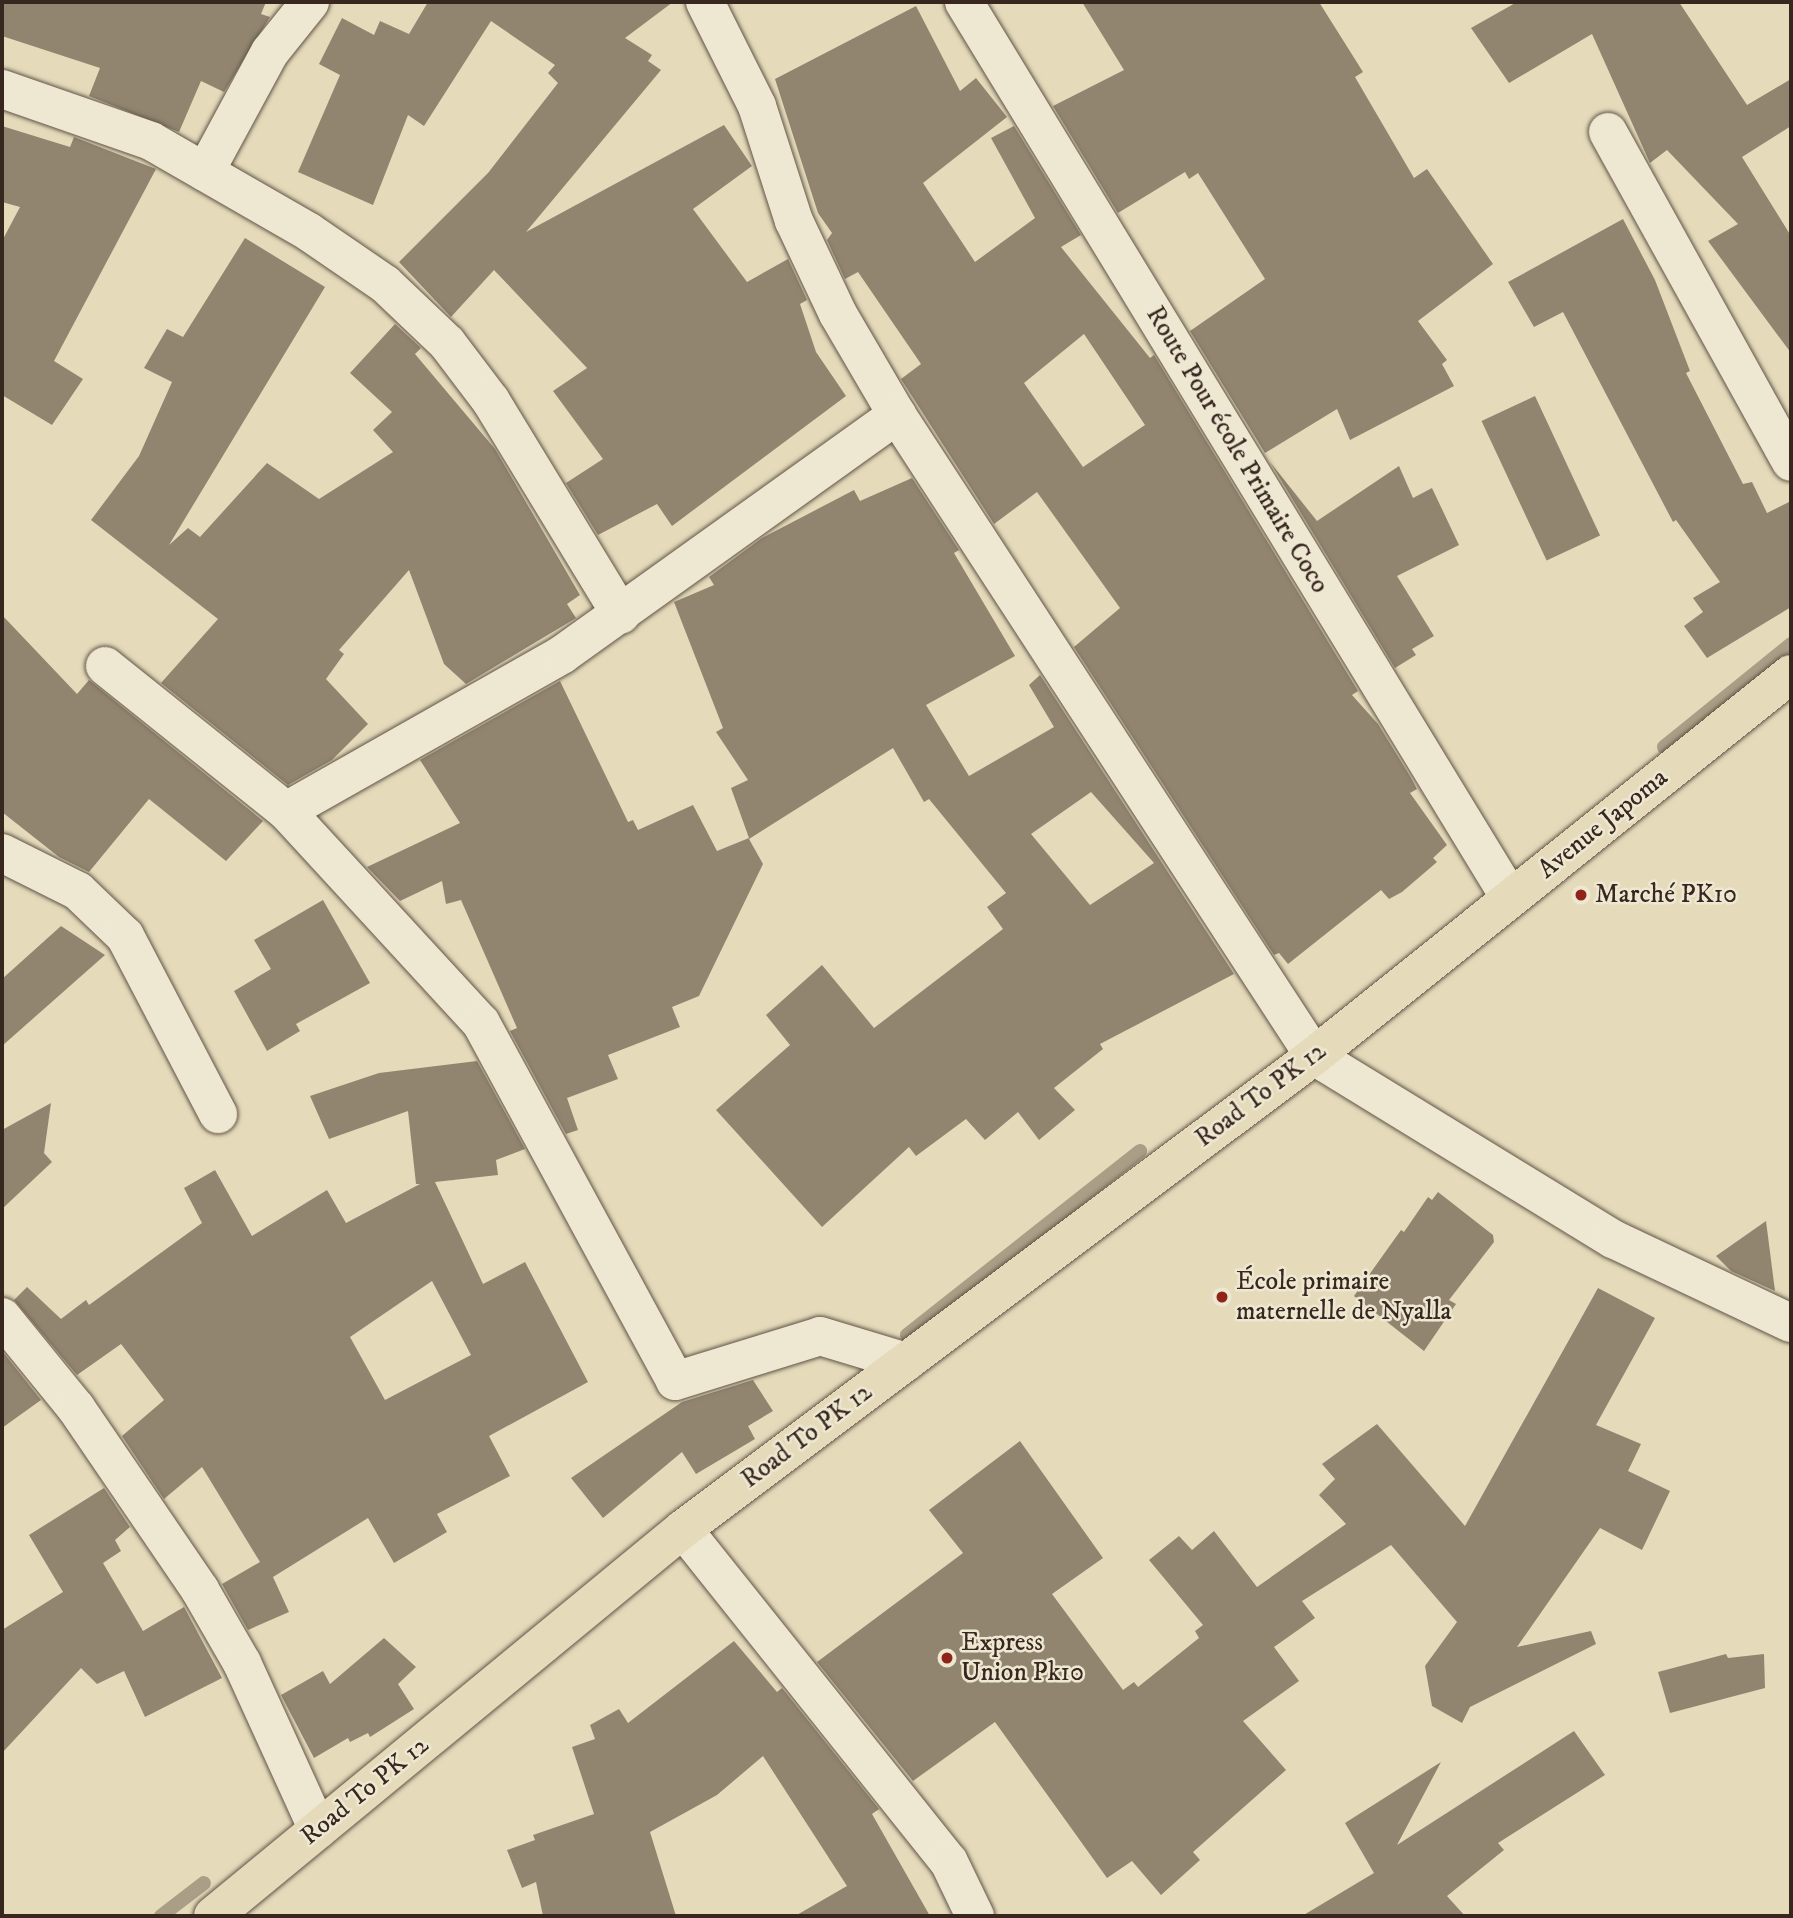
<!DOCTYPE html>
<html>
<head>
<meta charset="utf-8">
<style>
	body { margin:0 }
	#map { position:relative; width:1793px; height:1918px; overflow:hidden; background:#e5dbbb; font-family:"IM FELL DW Pica",serif }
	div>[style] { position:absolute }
	.stream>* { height:14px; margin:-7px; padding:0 7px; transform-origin:7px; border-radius:7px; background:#aa9e86 }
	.building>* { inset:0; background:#918570; transform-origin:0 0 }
	.roads { filter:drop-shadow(0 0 2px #625446) drop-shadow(0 0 2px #625446) }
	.street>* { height:38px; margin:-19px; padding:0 19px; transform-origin:19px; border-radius:19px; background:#eee8d3 }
	.primary>* { height:38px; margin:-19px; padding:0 19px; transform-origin:19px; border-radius:19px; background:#e5dbbb }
	.dots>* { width:19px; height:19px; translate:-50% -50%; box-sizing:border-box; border:4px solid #eee8d3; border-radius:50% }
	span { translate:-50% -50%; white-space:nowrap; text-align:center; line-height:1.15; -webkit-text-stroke:5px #eee8d3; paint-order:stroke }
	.street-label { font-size:26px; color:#37271f }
	.poi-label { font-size:26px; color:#37271f }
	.left { translate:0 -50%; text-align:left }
	.frame { position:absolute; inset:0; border:4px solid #37271f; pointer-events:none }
</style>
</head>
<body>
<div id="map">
	<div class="stream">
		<i style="left:1664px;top:747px;width:164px;rotate:-39deg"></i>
		<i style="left:907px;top:1335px;width:297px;rotate:-38.3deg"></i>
		<i style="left:161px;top:1916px;width:54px;rotate:-37.5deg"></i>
	</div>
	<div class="building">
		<i style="clip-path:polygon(2px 2px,266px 2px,261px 14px,270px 17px,224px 92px,201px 81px,179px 132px,89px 96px,100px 68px,2px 36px)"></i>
		<i style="clip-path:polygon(428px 2px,673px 2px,625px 38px,652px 55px,648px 61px,661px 70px,526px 232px,724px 125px,752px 166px,693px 209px,747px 282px,788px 259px,807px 300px,800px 304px,816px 352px,846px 396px,672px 526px,657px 504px,598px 535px,566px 483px,603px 459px,553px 391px,587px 368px,494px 270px,451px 317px,399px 262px,488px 173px,558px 83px,548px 73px,555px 65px,491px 21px,424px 126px,408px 115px,373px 205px,298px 172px,340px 75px,319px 64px,342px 18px,374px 35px,380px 21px,409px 34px)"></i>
		<i style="clip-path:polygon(1082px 2px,1319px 2px,1363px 72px,1355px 77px,1414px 178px,1427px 169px,1493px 264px,1418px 321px,1447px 360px,1442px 364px,1454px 386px,1350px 440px,1337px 409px,1265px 453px,1190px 331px,1265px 279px,1198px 173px,1189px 179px,1185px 172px,1118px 213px,1053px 106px,1124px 70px)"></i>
		<i style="clip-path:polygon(1517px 2px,1679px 2px,1747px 105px,1791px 79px,1791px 126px,1742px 157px,1791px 236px,1791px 353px,1708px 241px,1738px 224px,1667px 150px,1650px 163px,1592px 34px,1509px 83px,1471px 28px)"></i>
		<i style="clip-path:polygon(evenodd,916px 6px,960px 91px,976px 78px,1007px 117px,923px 183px,975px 262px,1035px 218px,991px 138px,1014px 126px,1081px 235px,1061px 247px,1150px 358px,1154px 355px,1358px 691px,1352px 695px,1378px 724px,1410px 776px,1417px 789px,1410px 793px,1447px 845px,1433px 858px,1437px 862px,1402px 892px,1389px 899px,1381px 890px,1288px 964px,1279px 953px,1274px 955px,1074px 647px,1120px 608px,1037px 492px,994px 524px,901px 379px,921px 364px,858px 272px,845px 279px,827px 240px,832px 233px,818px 213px,775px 79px,916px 6px,1084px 334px,1145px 425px,1083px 467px,1024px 383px,1084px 334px)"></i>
		<i style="clip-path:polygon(2px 126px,70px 147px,74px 137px,156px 169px,54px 361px,83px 379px,52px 425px,2px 395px,2px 241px,20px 207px,2px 202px)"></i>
		<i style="clip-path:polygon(1623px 219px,1655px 280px,1690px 371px,1686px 373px,1743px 484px,1752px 482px,1767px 513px,1791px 501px,1791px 607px,1707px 658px,1684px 626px,1703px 612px,1693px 598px,1720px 582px,1676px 520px,1673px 522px,1563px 312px,1534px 327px,1508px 282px)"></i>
		<i style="clip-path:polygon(245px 238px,325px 287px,169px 545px,188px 528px,200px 537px,267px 463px,319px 499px,393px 452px,373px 430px,392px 412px,350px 373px,395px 324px,421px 348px,415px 354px,495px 449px,580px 595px,567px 604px,576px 618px,466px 684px,444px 664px,409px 570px,339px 650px,344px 654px,326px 679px,368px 724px,332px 760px,288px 785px,161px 683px,218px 619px,91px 520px,139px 456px,172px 382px,144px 368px,167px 329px,183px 337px)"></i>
		<i style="left:1535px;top:396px;width:154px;height:59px;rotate:65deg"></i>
		<i style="clip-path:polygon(1270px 462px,1317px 521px,1399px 466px,1413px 498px,1432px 488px,1459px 545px,1397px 576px,1434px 636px,1412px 649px,1416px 655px,1395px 668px)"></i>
		<i style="clip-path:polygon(evenodd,912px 478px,959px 550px,954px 553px,1015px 656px,926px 705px,969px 776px,1054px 727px,1029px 685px,1040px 675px,1234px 974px,1100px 1044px,1103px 1049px,1054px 1088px,1075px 1110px,1039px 1140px,1018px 1112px,985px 1140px,966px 1119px,916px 1156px,909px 1147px,822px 1227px,716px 1110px,790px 1045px,766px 1015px,822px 965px,874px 1028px,1003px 929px,987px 907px,1006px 893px,929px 799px,924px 802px,893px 748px,749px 839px,763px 864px,699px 996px,672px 1007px,680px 1027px,608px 1055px,618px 1079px,567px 1098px,578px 1130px,566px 1134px,510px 1031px,517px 1028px,461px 900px,446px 904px,442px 881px,400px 901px,367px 867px,460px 823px,420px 760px,560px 681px,628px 822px,633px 820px,638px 830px,693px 805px,717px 851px,749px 838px,731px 788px,748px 780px,716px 732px,723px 728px,674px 602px,714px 585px,709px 577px,762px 538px,854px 490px,860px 501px,912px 478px,1091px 792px,1154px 863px,1090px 905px,1031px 834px,1091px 792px)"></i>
		<i style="clip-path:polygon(2px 615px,77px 694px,89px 680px,263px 821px,226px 861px,149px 799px,89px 872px,59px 857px,2px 812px)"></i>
		<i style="clip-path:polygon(323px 900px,370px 983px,296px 1024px,300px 1031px,267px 1051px,234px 991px,271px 969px,254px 940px)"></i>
		<i style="clip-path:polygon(61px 926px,105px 955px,2px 1046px,2px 979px)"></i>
		<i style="clip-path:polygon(evenodd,477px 1061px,525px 1149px,496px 1160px,498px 1175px,435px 1182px,483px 1284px,525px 1262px,588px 1382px,489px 1436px,510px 1476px,437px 1514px,447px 1532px,394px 1563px,368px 1518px,273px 1577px,289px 1612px,248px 1630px,222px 1584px,260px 1562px,202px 1467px,164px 1499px,122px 1436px,164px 1400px,121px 1344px,77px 1375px,14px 1300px,27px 1287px,61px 1319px,86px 1300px,89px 1305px,202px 1223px,184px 1188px,215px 1170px,252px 1236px,327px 1190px,346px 1223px,420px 1184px,416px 1184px,408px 1111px,329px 1139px,310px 1096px,379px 1073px,477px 1061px,432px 1281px,471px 1355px,385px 1400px,350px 1337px,432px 1281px)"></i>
		<i style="clip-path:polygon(51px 1103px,44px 1153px,52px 1162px,2px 1209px,2px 1130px)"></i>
		<i style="clip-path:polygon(1438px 1192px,1493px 1235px,1494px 1242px,1449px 1300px,1456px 1304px,1424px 1351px,1354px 1296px,1401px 1230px,1404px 1232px,1428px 1197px,1432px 1200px)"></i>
		<i style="clip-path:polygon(1766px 1221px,1775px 1291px,1731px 1271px,1716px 1256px)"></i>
		<i style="clip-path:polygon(1598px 1288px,1655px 1318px,1596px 1425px,1641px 1444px,1628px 1471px,1670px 1491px,1642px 1550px,1600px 1528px,1517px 1647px,1591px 1631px,1596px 1644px,1470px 1707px,1462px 1723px,1432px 1706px,1425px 1666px,1457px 1622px,1391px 1545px,1302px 1601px,1315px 1618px,1274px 1647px,1299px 1681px,1243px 1721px,1286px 1770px,1193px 1852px,1200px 1860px,1161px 1895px,1132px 1861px,1107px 1878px,995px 1722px,913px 1781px,817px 1662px,963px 1553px,929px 1510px,1020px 1441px,1103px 1558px,1052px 1594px,1123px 1690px,1134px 1682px,1138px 1687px,1199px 1638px,1195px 1631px,1203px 1625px,1149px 1560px,1179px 1536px,1192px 1550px,1214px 1531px,1257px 1587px,1346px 1524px,1319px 1495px,1335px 1479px,1322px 1464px,1377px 1424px,1465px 1526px)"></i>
		<i style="clip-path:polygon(2px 1351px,41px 1400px,2px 1428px)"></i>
		<i style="clip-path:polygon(753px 1380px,773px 1411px,748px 1426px,755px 1439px,696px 1474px,682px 1452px,603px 1518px,571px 1478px,682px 1402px)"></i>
		<i style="clip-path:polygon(104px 1488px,130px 1527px,115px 1540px,121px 1551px,103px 1563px,143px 1631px,184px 1607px,222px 1678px,145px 1717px,124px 1671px,97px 1684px,81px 1668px,2px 1753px,2px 1630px,63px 1592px,29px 1535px)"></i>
		<i style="clip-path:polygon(384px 1638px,416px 1667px,398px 1684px,414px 1709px,370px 1737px,368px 1733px,350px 1742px,348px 1738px,314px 1758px,281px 1695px,323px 1671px,330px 1684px)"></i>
		<i style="clip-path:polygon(734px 1641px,777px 1692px,782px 1688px,879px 1809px,872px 1814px,930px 1916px,795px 1916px,847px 1886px,763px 1756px,717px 1795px,650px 1832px,676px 1916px,543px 1916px,536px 1882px,522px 1888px,507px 1850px,535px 1840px,533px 1835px,594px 1814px,572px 1747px,595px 1739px,590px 1725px,619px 1709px,628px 1723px)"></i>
		<i style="clip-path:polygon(1726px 1654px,1728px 1658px,1764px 1654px,1765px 1688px,1670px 1713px,1658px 1672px)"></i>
		<i style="clip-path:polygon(1574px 1731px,1605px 1775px,1498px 1843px,1504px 1850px,1447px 1896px,1465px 1916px,1302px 1916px,1374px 1873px,1345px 1823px,1441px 1762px,1397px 1845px)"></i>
	</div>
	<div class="roads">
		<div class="street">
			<i style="left:705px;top:2px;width:116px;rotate:63.4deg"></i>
			<i style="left:757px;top:106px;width:121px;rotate:72.2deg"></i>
			<i style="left:794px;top:221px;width:103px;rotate:64.7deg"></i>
			<i style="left:838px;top:314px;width:117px;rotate:59.7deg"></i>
			<i style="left:897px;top:415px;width:765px;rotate:56.95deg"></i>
			<i style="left:1314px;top:1056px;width:351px;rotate:31.5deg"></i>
			<i style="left:1613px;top:1239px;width:197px;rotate:25.3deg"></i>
			<i style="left:964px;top:2px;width:1049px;rotate:58.64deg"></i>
			<i style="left:2px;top:89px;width:158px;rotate:19.2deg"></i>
			<i style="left:151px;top:141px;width:182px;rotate:29.9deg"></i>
			<i style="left:309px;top:232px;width:92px;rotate:34.4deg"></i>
			<i style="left:385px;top:284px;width:86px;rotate:43.6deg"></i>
			<i style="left:447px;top:343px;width:73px;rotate:52.8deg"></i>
			<i style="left:491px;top:401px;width:250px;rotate:58.7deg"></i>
			<i style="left:1608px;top:132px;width:377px;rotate:61deg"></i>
			<i style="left:205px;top:172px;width:136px;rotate:-61.6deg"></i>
			<i style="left:270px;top:52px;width:64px;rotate:-51.3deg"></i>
			<i style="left:105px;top:666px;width:232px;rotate:38.7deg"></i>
			<i style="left:286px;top:811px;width:288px;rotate:47.4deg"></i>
			<i style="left:481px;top:1023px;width:407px;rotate:61.5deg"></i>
			<i style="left:675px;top:1381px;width:152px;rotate:-17.2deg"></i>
			<i style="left:820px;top:1336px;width:90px;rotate:16.8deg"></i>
			<i style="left:286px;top:811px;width:318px;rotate:-29.5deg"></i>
			<i style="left:563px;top:654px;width:411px;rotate:-35.6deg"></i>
			<i style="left:2px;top:853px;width:85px;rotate:26.6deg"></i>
			<i style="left:78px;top:891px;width:65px;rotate:43.8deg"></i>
			<i style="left:125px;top:936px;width:201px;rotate:62.4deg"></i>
			<i style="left:2px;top:1317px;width:117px;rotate:50.9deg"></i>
			<i style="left:76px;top:1408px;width:220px;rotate:55.7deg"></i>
			<i style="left:200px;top:1590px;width:84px;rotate:60.1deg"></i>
			<i style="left:242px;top:1663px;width:183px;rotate:65.5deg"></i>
			<i style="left:683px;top:1529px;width:426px;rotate:51.4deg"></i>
			<i style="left:949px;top:1862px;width:60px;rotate:64.3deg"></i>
		</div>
		<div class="primary">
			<i style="left:213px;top:1916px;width:609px;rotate:-39.47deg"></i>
			<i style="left:683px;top:1529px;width:789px;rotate:-36.86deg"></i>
			<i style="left:1314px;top:1056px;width:611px;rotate:-38.69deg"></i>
		</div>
	</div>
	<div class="dots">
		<i style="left:1581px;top:895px;background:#8f2418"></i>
		<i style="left:1222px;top:1297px;background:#8f2418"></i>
		<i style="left:947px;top:1658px;background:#8f2418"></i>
	</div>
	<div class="street-label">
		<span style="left:1237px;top:450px;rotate:59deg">Route Pour école Primaire Coco</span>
		<span style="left:1603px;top:824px;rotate:-39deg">Avenue Japoma</span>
		<span style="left:1261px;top:1095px;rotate:-37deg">Road To PK 12</span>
		<span style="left:807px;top:1436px;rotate:-37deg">Road To PK 12</span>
		<span style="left:365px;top:1791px;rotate:-39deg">Road To PK 12</span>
	</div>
	<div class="poi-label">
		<span class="left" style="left:1595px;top:895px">Marché PK10</span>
		<span class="left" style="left:1236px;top:1297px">École primaire<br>maternelle de Nyalla</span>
		<span class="left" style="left:961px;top:1658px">Express<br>Union Pk10</span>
	</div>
	<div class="frame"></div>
</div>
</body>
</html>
